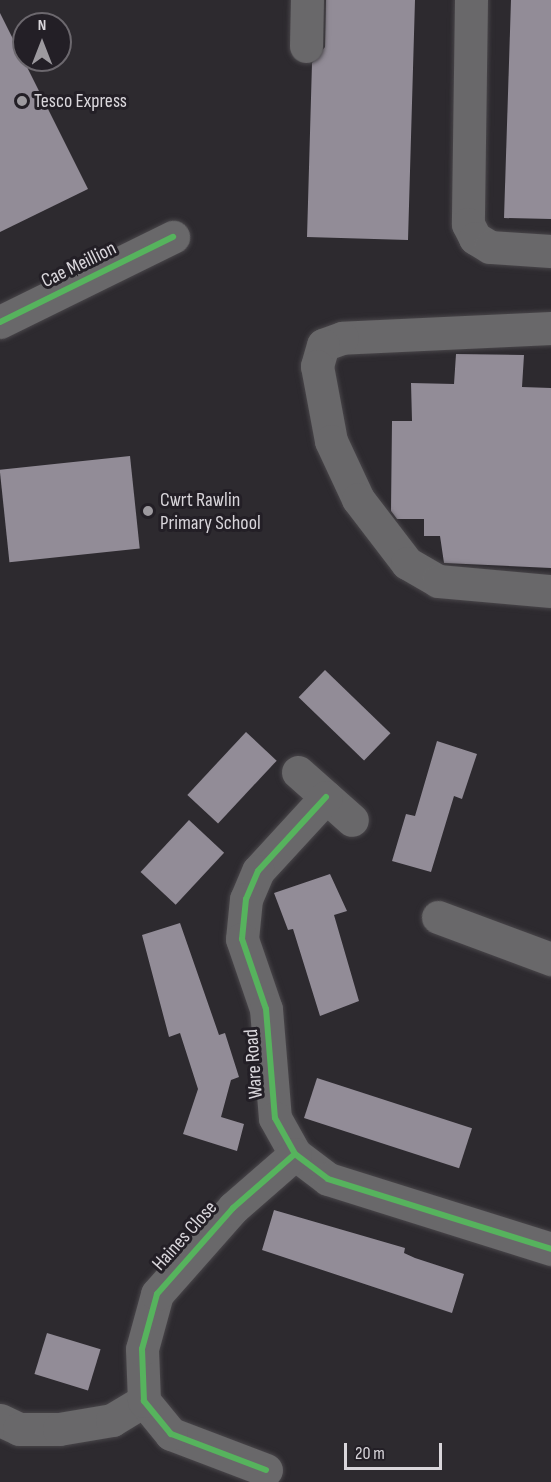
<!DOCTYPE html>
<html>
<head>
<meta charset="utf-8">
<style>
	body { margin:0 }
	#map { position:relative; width:551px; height:1482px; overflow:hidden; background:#2d2a2f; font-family:"Sofia Sans Condensed",sans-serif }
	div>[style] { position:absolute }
	.building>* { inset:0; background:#928c97; transform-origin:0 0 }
	.roads { filter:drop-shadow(0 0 2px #49464a) drop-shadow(0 0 2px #49464a) }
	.minor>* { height:33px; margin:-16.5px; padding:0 16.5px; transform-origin:16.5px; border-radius:16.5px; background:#69686a }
	.cycleway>* { height:6px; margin:-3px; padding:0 3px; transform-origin:3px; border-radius:3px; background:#56b35d }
	.dots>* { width:16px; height:16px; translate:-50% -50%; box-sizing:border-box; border:3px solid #231f26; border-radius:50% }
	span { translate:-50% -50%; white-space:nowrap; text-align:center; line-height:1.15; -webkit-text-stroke:6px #231f26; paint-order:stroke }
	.poi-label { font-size:20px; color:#d9d6db }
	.left { translate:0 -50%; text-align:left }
	.street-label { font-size:20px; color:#d9d6db }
	.north { position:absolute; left:12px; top:12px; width:60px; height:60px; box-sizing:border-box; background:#231f26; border:2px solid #6c686e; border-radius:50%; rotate:0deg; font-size:16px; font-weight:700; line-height:24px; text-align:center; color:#d9d6db }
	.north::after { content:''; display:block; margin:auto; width:21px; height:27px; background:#9d9a9f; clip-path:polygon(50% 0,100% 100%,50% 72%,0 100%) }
	.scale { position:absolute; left:344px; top:1443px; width:98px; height:27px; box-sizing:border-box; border:3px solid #d9d6db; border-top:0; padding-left:8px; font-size:18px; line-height:21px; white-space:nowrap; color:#d9d6db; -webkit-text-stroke:4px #231f26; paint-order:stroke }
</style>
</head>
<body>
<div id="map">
	<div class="building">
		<i style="clip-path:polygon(326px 0,415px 0,408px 240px,307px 237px,312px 63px,325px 47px)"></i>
		<i style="clip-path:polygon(511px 0,551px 0,551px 219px,504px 218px)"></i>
		<i style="clip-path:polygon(0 13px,88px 189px,0 232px)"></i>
		<i style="clip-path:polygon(456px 354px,524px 355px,522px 387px,551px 388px,551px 568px,444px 563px,440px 536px,424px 536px,424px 519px,397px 519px,391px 511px,392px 421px,412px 421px,411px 383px,454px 384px)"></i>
		<i style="left:130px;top:456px;width:93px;height:131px;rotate:84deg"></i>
		<i style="left:325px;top:670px;width:91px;height:38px;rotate:44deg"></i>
		<i style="left:246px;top:732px;width:42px;height:86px;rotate:43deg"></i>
		<i style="clip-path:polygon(437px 741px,477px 754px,462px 799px,454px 796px,431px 872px,392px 861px,406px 814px,415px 816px)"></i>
		<i style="left:189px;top:820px;width:48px;height:71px;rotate:43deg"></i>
		<i style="clip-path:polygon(330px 874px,347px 911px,334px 915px,359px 1001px,320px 1016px,293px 929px,288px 930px,274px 893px)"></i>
		<i style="clip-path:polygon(180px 923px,219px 1035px,225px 1033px,239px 1077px,231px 1080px,221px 1117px,244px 1124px,237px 1151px,183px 1134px,198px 1089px,180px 1033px,169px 1037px,142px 935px)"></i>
		<i style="left:317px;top:1078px;width:163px;height:42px;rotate:18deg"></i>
		<i style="clip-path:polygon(274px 1210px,405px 1248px,404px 1253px,415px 1258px,464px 1274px,452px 1313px,262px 1250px)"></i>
		<i style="left:47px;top:1333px;width:56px;height:43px;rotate:17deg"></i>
	</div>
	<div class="roads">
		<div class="minor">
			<i style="left:471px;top:0;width:224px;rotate:90.8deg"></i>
			<i style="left:468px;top:224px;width:16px;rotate:63deg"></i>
			<i style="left:475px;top:238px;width:17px;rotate:31deg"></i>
			<i style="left:490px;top:247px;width:61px;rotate:3.8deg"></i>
			<i style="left:306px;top:46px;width:46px;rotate:-88.8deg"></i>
			<i style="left:0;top:322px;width:193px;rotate:-26.2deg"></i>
			<i style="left:551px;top:328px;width:209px;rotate:177.3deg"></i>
			<i style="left:342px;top:338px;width:20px;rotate:160deg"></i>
			<i style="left:323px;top:345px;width:22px;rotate:106deg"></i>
			<i style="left:317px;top:366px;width:76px;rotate:79.4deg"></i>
			<i style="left:331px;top:441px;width:64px;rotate:65deg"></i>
			<i style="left:358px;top:499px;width:81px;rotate:52.6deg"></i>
			<i style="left:407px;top:563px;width:36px;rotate:30deg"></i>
			<i style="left:438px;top:581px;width:113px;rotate:5.1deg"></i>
			<i style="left:298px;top:772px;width:72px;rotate:41.6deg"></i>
			<i style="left:326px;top:797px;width:100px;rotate:132.6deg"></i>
			<i style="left:258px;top:871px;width:30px;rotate:113deg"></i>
			<i style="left:246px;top:899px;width:40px;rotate:95.7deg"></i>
			<i style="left:242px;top:939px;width:74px;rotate:71.1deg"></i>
			<i style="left:266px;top:1009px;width:109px;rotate:85.3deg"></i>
			<i style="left:275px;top:1118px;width:41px;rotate:60.9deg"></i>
			<i style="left:295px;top:1154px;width:41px;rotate:37.1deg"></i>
			<i style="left:328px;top:1179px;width:234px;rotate:17.4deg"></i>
			<i style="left:438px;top:917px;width:121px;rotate:20.4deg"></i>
			<i style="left:0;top:1420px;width:21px;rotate:25deg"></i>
			<i style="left:19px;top:1429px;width:40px"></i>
			<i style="left:59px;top:1429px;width:54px;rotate:-9.6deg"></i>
			<i style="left:112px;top:1420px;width:37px;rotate:-31deg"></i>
			<i style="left:266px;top:1470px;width:102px;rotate:-159.2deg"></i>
			<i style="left:171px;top:1434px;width:43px;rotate:-129.3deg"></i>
			<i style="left:144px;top:1401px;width:52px;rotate:-92.2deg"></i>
			<i style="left:142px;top:1349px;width:57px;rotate:-74.7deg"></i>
			<i style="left:157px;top:1294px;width:115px;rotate:-48.5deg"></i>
			<i style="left:233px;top:1208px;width:82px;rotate:-41.1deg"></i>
		</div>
	</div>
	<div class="cycleway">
		<i style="left:0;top:322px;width:193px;rotate:-26.2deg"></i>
		<i style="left:326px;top:797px;width:100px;rotate:132.6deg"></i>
		<i style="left:258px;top:871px;width:30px;rotate:113deg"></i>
		<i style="left:246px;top:899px;width:40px;rotate:95.7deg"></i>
		<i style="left:242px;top:939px;width:74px;rotate:71.1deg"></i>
		<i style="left:266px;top:1009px;width:109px;rotate:85.3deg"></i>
		<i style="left:275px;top:1118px;width:41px;rotate:60.9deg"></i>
		<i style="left:295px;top:1154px;width:41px;rotate:37.1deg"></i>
		<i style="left:328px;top:1179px;width:234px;rotate:17.4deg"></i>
		<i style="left:266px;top:1470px;width:102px;rotate:-159.2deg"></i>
		<i style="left:171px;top:1434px;width:43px;rotate:-129.3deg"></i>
		<i style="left:144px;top:1401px;width:52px;rotate:-92.2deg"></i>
		<i style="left:142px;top:1349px;width:57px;rotate:-74.7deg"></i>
		<i style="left:157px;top:1294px;width:115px;rotate:-48.5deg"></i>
		<i style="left:233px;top:1208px;width:82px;rotate:-41.1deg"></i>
	</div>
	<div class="dots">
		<i style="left:22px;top:101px;background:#9d9a9f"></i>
		<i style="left:148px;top:511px;background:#9d9a9f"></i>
	</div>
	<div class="poi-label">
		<span class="left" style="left:34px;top:101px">Tesco Express</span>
		<span class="left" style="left:160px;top:512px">Cwrt Rawlin<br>Primary School</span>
	</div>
	<div class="street-label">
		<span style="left:79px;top:265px;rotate:-26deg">Cae Meillion</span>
		<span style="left:254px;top:1064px;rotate:-94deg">Ware Road</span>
		<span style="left:185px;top:1236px;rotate:-48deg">Haines Close</span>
	</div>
	<div class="north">N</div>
	<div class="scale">20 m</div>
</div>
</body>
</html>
